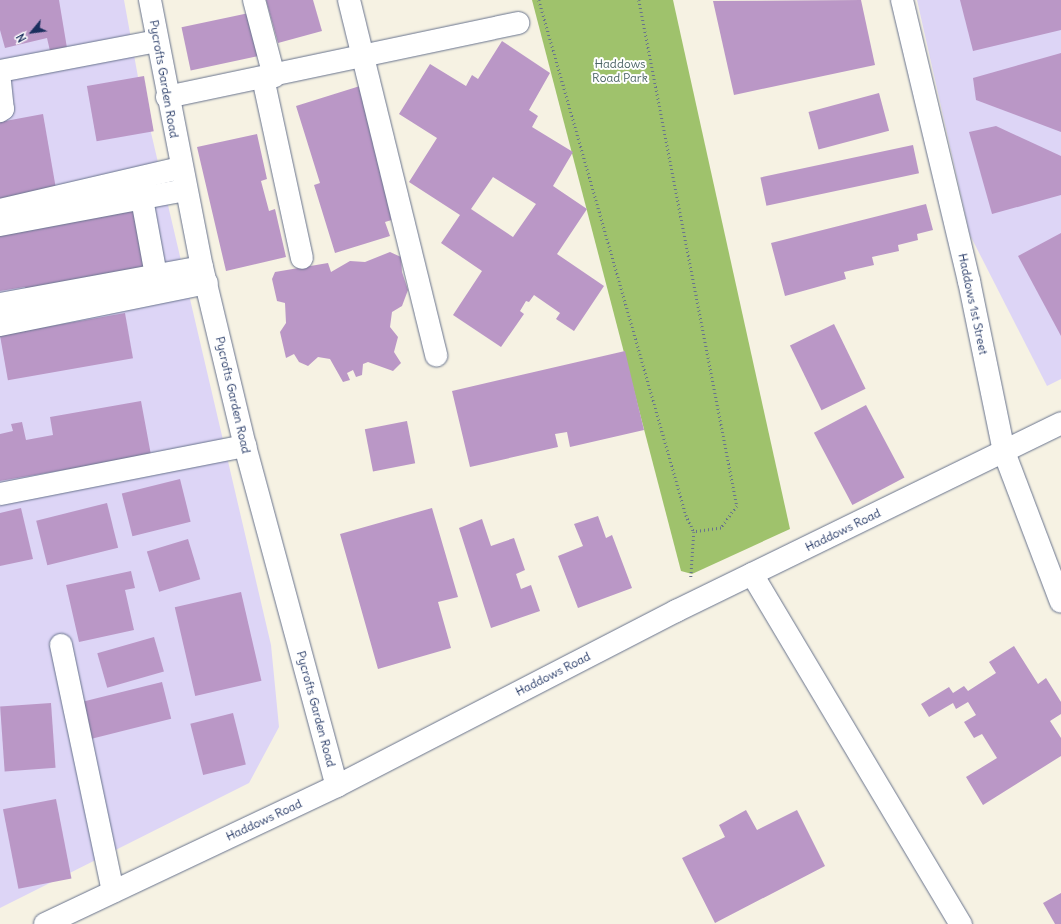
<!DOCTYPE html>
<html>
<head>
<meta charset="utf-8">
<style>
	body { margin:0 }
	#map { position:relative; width:1061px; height:924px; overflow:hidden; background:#f6f2e3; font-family:Delius,sans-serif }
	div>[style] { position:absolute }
	.built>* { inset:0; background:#ddd5f6 }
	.green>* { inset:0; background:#9fc26c }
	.building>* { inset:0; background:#ba97c6; transform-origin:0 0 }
	.path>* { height:2.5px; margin-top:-1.25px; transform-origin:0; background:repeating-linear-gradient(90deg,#68738d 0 1px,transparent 0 4px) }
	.roads { filter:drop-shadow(0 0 1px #68738d) drop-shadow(0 0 1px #68738d) }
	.minor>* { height:22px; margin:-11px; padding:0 11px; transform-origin:11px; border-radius:11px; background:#fff }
	.major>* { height:22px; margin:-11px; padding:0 11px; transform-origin:11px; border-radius:11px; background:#fff }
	span { translate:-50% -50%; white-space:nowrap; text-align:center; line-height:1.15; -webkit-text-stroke:4px #fff; paint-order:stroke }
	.park-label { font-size:12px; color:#496263 }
	.street-label { font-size:12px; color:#1b2f5e }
	.north { position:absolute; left:12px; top:12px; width:40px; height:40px; -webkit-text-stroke:3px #fff; paint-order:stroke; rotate:241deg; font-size:11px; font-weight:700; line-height:16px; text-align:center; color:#1b2f5e }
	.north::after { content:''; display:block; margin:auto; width:14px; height:18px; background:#1b2f5e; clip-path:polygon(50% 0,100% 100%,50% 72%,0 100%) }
</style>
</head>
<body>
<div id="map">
	<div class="built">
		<i style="clip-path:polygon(0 0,124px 0,138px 77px,271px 645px,279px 727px,249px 783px,0 908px)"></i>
		<i style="clip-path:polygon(917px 0,1061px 0,1061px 379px,1047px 386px,970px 235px)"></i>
	</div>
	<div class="green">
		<i style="clip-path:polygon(532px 0,673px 0,790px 529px,692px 574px,681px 571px)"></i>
	</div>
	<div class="building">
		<i style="clip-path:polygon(0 0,59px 0,67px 48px,50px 51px,47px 38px,5px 48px,0 30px)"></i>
		<i style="clip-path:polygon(266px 0,313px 0,322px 31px,278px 43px)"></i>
		<i style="clip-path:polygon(861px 0,875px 65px,734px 95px,713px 1px)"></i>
		<i style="clip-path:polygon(960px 0,1061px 0,1061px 30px,973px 51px)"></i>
		<i style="left:249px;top:13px;width:44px;height:69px;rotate:78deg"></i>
		<i style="clip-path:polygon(evenodd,502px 41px,550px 73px,529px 110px,538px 116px,532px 127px,573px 152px,553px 186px,587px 209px,557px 254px,604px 286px,574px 331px,556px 319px,560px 313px,534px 295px,529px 302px,526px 301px,520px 311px,524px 314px,501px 347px,453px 315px,482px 271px,441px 243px,460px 215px,409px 182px,437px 138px,399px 114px,430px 64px,466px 86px,472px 75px,478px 79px,502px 41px,493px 177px,536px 204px,513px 237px,471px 209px,493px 177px)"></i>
		<i style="clip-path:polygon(1061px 53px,1061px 132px,976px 100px,973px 78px)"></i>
		<i style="left:144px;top:76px;width:56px;height:58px;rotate:80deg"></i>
		<i style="clip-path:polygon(360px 86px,395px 219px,385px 222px,390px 236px,335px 253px,314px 185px,320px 183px,296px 106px)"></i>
		<i style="left:879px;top:93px;width:39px;height:73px;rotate:75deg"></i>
		<i style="clip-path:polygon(43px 114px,56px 189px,0 200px,0 122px)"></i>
		<i style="clip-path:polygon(996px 126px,1061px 156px,1061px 195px,992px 214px,969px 132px)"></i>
		<i style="clip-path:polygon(257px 134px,267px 179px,261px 181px,269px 211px,275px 209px,286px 257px,226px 271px,197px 147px)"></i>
		<i style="left:913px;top:145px;width:29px;height:156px;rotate:78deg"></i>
		<i style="clip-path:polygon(926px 204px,933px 230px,917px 234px,918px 240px,898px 245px,899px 251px,872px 257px,874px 265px,844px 272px,846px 279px,785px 296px,771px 243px)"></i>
		<i style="clip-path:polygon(134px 211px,145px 271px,26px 295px,25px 287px,0 291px,0 234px)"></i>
		<i style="clip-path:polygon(1061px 233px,1061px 336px,1018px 256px)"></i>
		<i style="clip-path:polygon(390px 252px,401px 257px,402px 272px,408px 290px,402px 306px,392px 312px,390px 327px,398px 337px,394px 352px,401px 363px,393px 371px,368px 362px,363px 364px,362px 375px,356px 377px,353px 370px,347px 373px,350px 380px,343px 382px,330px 359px,318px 357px,308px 366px,299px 362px,294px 354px,286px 358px,280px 332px,286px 323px,285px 303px,277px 301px,272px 279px,275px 272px,328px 263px,331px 272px,350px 261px,365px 262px)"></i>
		<i style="left:125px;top:313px;width:46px;height:127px;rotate:80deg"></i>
		<i style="left:834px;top:324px;width:72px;height:49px;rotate:64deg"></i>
		<i style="clip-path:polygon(625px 351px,644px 430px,570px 447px,567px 432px,555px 434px,558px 447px,470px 467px,452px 391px)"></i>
		<i style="clip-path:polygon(141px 401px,151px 455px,0 481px,0 434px,13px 431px,11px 424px,22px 422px,26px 440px,53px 435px,50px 417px)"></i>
		<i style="left:866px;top:405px;width:82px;height:59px;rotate:62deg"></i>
		<i style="left:407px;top:421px;width:43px;height:43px;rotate:79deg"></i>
		<i style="left:180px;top:479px;width:44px;height:60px;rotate:76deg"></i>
		<i style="left:107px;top:503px;width:46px;height:73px;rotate:76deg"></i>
		<i style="clip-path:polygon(21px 508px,33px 559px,0 566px,0 513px)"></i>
		<i style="clip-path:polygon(432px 508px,458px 597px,438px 602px,451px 648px,378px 669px,340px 534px)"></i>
		<i style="clip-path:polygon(598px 516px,606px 538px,612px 535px,632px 588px,578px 608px,558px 556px,583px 546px,574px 524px)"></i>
		<i style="clip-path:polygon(482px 519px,491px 546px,514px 538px,525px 570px,516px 574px,521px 589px,531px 585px,540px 611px,491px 628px,459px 528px)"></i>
		<i style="left:188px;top:539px;width:42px;height:43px;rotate:73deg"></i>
		<i style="clip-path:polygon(131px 571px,135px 588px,125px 590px,134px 630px,79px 642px,66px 585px)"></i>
		<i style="left:241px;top:592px;width:91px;height:68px;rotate:77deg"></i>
		<i style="left:154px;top:637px;width:36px;height:59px;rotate:74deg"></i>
		<i style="clip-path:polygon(1014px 646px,1038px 684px,1046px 678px,1061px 702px,1061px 714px,1050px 721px,1061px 738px,1061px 756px,983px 805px,966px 777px,997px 758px,982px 734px,974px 738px,964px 722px,976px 715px,968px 702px,956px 709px,953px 703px,929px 717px,921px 704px,949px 687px,953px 693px,964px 686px,968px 691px,996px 673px,989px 662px)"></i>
		<i style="left:162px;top:682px;width:38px;height:85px;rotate:76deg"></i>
		<i style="left:51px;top:703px;width:65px;height:51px;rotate:86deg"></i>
		<i style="left:233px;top:713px;width:53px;height:44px;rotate:76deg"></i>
		<i style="left:56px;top:799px;width:81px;height:54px;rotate:79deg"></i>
		<i style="clip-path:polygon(746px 810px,757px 830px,797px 810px,825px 866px,715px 923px,682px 858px,725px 837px,719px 825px)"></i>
		<i style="clip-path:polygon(1061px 893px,1061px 924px,1055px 924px,1043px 903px)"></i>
	</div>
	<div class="path">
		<i style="left:539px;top:0;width:536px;rotate:74.07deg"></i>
		<i style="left:686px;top:515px;width:19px;rotate:65deg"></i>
		<i style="left:694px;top:532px;width:45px;rotate:93.8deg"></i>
		<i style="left:639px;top:0;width:515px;rotate:79.04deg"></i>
		<i style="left:737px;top:506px;width:27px;rotate:126deg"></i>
		<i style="left:721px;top:528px;width:27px;rotate:172deg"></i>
	</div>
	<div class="roads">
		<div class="minor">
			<i style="left:150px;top:0;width:272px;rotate:79deg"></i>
			<i style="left:202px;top:267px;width:184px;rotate:76.5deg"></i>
			<i style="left:245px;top:446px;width:352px;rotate:74.9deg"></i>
			<i style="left:254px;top:0;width:79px;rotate:75.3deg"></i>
			<i style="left:349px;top:0;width:366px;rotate:76.2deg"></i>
			<i style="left:902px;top:0;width:289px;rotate:76.6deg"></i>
			<i style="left:969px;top:281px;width:175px;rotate:78.4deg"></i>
			<i style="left:1004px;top:452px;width:160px;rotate:69.2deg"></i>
			<i style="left:0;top:71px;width:160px;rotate:-10.8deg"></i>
			<i style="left:263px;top:78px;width:184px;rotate:77.8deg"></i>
			<i style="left:0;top:82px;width:27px;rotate:84deg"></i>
			<i style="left:3px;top:109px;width:4px;rotate:146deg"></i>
			<i style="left:167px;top:97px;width:359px;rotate:-11.9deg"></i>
			<i style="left:142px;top:199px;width:77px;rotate:79.6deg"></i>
			<i style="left:0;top:210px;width:185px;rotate:-13.1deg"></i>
			<i style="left:0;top:225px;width:189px;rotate:-10.7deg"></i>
			<i style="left:0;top:304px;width:205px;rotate:-10.4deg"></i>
			<i style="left:0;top:325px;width:211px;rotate:-11.5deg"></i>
			<i style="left:0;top:494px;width:250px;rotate:-11.1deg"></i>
			<i style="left:752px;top:574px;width:408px;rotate:59.2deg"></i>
			<i style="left:61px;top:645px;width:252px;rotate:78.1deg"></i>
		</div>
		<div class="major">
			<i style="left:45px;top:924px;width:323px;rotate:-25.3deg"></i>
			<i style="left:337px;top:786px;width:382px;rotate:-27.3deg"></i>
			<i style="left:676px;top:611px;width:428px;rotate:-26deg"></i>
		</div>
	</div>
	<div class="park-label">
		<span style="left:620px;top:71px">Haddows<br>Road Park</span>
	</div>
	<div class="street-label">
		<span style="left:164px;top:79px;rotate:80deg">Pycrofts Garden Road</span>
		<span style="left:973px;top:304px;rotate:78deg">Haddows 1st Street</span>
		<span style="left:233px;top:395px;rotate:77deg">Pycrofts Garden Road</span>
		<span style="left:843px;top:530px;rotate:-26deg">Haddows Road</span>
		<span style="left:553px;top:674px;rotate:-27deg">Haddows Road</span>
		<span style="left:316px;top:709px;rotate:75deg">Pycrofts Garden Road</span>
		<span style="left:264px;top:820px;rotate:-25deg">Haddows Road</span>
	</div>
	<div class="north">N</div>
</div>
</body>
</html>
